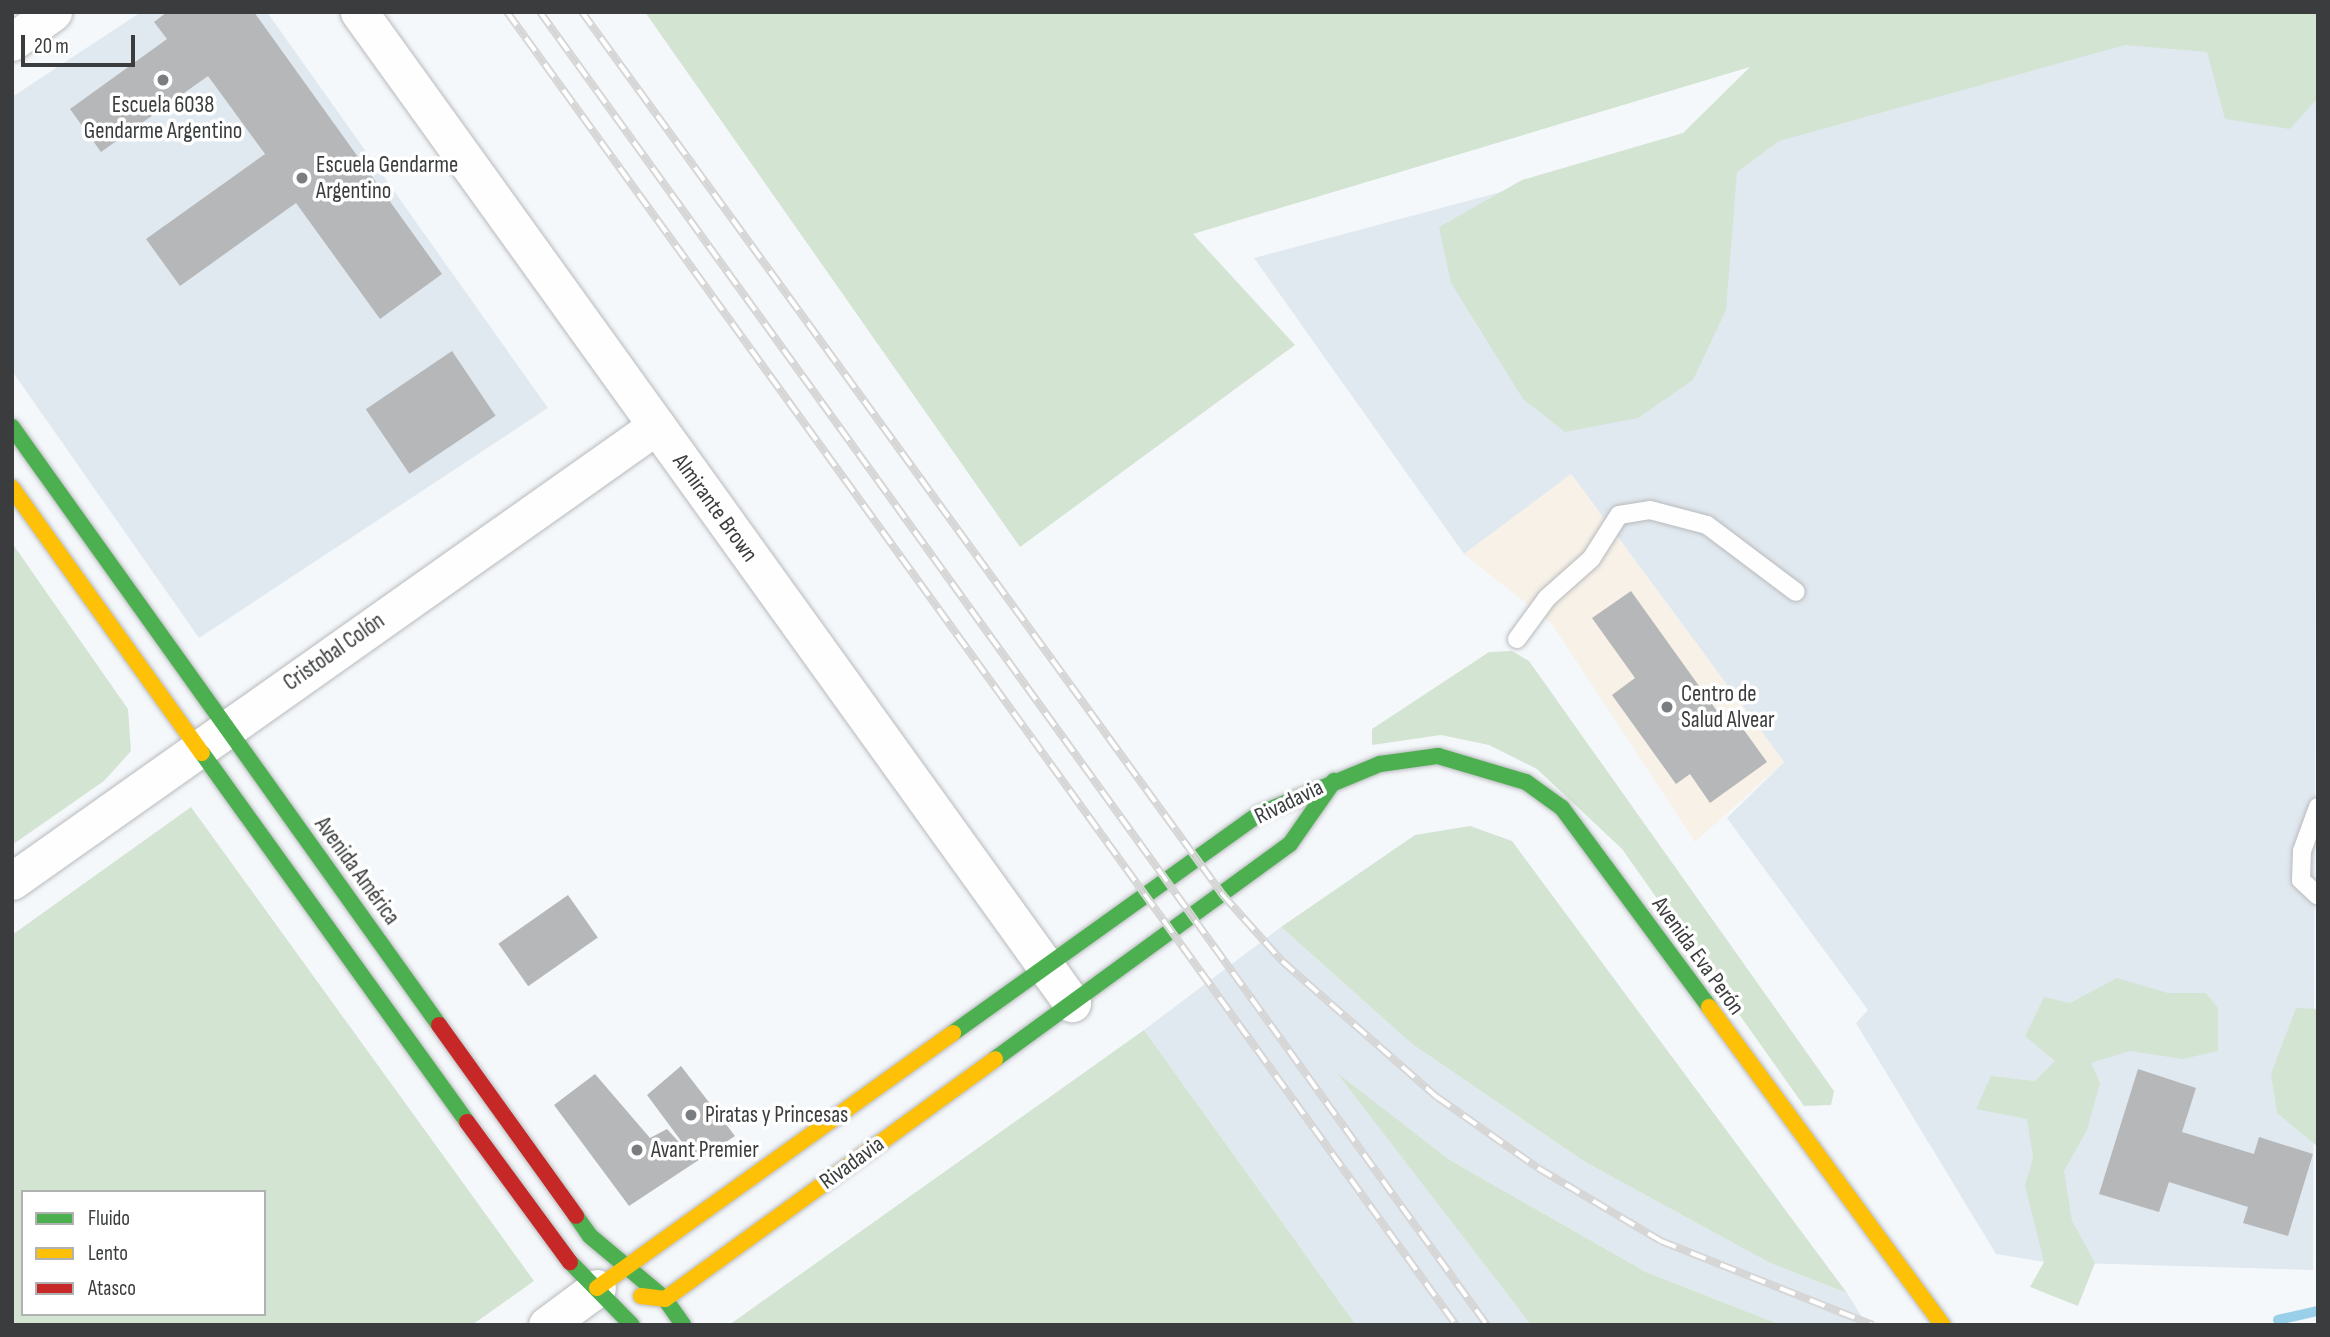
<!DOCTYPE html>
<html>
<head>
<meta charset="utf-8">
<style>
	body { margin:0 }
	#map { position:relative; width:2330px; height:1337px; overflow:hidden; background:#f5f8fb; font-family:"Sofia Sans Condensed",sans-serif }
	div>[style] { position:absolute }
	.built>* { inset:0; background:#e1e9f0 }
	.medical>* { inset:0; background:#f7f1e8 }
	.green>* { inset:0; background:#d3e4d3 }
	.stream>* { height:10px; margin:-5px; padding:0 5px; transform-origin:5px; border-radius:5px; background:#9acfe9 }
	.building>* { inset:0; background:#b6b7b8; transform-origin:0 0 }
	.roads { filter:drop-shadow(0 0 2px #b8babc) drop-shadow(0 0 2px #b8babc) }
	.lane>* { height:18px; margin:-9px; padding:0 9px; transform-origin:9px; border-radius:9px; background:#fefefe }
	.street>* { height:37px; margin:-18.5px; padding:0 18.5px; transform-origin:18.5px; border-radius:18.5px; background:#fefefe }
	.fast>* { height:16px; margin:-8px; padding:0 8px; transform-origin:8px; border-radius:8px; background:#4caf50 }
	.slow>* { height:16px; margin:-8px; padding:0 8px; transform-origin:8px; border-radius:8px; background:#ffc107 }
	.jam>* { height:16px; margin:-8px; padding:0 8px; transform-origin:8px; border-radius:8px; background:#c62828 }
	.rail>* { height:8px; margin-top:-4px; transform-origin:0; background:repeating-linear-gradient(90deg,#fff 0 16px,#d6d6d6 0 32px); box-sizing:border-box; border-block:2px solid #d6d6d6 }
	.dots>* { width:19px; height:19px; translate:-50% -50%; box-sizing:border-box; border:4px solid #fff; border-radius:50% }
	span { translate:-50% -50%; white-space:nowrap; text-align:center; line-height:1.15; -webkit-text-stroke:7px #fff; paint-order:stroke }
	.poi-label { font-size:23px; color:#3a3c3d }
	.left { translate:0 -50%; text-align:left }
	.street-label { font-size:23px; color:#3a3c3d }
	.frame { position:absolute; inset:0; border:14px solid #3a3c3d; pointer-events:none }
	.legend { position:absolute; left:21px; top:1190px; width:245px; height:126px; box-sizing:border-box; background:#fff; border:2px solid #b0b1b1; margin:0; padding:9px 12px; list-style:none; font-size:21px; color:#3a3c3d }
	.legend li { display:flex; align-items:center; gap:14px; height:35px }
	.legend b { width:35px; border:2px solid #b0b1b1 }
	.scale { position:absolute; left:21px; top:35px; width:114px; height:32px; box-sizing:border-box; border:4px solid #3a3c3d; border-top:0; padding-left:9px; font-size:21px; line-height:24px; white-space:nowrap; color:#3a3c3d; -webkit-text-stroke:5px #fff; paint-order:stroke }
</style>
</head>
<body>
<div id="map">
	<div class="built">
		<i style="clip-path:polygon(141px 12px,267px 12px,548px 408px,199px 638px,12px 371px,12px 97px)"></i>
		<i style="clip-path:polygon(2173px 12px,2318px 12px,2313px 1270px,2044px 1262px,1996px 1254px,1856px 1023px,1868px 1010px,1727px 818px,1784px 762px,1572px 475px,1464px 554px,1254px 258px)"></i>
		<i style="clip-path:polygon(1281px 927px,1412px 1044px,1585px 1162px,1770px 1263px,1847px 1293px,1867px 1325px,1781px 1325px,1646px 1272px,1450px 1160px,1340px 1076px,1531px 1325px,1356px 1325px,1144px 1030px)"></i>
	</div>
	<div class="medical">
		<i style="clip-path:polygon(1571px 474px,1784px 762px,1695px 842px,1552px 624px,1464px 554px)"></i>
	</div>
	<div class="green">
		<i style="clip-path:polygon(645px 12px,2318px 12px,2318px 98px,2290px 129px,2225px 119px,2207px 52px,2125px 45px,1779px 141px,1737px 172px,1726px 310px,1693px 380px,1638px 418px,1565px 432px,1523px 399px,1451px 283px,1439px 227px,1522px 180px,1683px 133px,1750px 67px,1193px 234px,1295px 345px,1020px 547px)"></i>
		<i style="clip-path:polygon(12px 543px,128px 709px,131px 751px,104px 781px,12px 845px)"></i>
		<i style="clip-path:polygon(1512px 651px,1529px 661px,1834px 1091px,1831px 1105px,1804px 1106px,1622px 849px,1537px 769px,1489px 745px,1441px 735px,1372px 745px,1372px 729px,1489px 652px)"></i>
		<i style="clip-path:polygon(evenodd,191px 807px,534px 1281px,472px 1325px,12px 1325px,12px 935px,191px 807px,23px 1192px,264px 1192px,264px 1314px,23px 1314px,23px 1192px)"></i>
		<i style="clip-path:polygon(1470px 826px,1512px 841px,1847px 1293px,1770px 1263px,1585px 1162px,1412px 1044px,1281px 927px,1415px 835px)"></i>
		<i style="clip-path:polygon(2117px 978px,2168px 993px,2206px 993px,2218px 1008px,2218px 1051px,2183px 1059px,2130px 1051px,2091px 1063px,2100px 1083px,2087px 1130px,2064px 1171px,2072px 1221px,2095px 1263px,2078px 1306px,2030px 1287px,2044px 1262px,2025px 1186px,2033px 1158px,2027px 1119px,1976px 1109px,1991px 1076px,2035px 1081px,2055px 1061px,2025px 1036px,2044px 997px,2070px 1003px)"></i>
		<i style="clip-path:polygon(2296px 1008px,2318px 1009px,2318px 1147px,2277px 1113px,2271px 1074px)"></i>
		<i style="clip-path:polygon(1144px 1030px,1356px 1325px,729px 1325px)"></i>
		<i style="clip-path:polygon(1337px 1073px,1450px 1160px,1646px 1272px,1781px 1325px,1531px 1325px)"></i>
	</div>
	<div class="stream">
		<i style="left:2278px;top:1320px;width:41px;rotate:-12.7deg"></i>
	</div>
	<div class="building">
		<i style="clip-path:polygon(167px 12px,254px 12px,442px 274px,380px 319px,296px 203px,180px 286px,146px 239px,265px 154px,208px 76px,101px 152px,70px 109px,167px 39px,154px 22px)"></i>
		<i style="left:452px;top:351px;width:78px;height:104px;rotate:56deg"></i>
		<i style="clip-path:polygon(1631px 591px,1727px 725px,1736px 719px,1767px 762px,1710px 803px,1690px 774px,1676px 784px,1612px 695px,1635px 678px,1592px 618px)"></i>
		<i style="left:568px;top:895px;width:52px;height:85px;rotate:55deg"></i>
		<i style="clip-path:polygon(681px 1066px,735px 1136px,629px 1206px,554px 1105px,595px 1074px,650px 1138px,667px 1129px,696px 1161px,647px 1095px)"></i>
		<i style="clip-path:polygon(2138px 1069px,2196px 1088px,2182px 1132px,2254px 1154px,2259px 1137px,2313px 1154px,2288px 1236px,2243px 1223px,2248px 1207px,2169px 1182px,2159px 1212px,2099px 1194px)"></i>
	</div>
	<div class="roads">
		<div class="lane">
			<i style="left:1517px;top:639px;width:51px;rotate:-53.8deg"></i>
			<i style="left:1547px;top:598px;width:59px;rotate:-41.6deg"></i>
			<i style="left:1591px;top:559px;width:52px;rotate:-57.5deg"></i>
			<i style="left:1619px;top:515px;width:31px;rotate:-9deg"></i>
			<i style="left:1650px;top:510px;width:59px;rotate:14.7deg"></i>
			<i style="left:1707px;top:525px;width:111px;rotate:37deg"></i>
			<i style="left:2318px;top:807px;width:47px;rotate:110deg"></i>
			<i style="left:2302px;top:851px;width:29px;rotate:92deg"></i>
			<i style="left:2301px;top:880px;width:23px;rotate:43deg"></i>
		</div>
		<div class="street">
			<i style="left:359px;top:12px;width:1221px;rotate:54.27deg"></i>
			<i style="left:12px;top:42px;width:51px;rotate:-36.2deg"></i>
			<i style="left:12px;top:881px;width:789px;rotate:-35.24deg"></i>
			<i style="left:547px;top:1325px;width:62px;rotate:-36.5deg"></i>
		</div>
		<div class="fast">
			<i style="left:12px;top:427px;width:735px;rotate:54.47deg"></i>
			<i style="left:202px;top:753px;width:454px;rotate:54.3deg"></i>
			<i style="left:953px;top:1033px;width:376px;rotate:-35.6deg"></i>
			<i style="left:1259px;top:814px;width:131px;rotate:-22.5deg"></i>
			<i style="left:1380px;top:764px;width:59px;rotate:-7.9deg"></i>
			<i style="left:1438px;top:756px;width:92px;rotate:16.5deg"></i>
			<i style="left:1526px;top:782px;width:44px;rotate:35.8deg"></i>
			<i style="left:1562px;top:808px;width:247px;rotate:53.5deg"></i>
			<i style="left:995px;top:1059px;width:365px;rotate:-36.1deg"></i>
			<i style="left:1290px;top:844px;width:77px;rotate:-55.1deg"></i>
			<i style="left:576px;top:1216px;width:24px;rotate:55deg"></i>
			<i style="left:590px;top:1236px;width:98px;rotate:40deg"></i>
			<i style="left:665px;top:1299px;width:32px;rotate:55deg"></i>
			<i style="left:570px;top:1262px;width:88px;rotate:45.5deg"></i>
		</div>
		<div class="slow">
			<i style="left:12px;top:488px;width:326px;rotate:54.4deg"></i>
			<i style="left:1709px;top:1007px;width:395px;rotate:53.7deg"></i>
			<i style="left:597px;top:1288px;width:438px;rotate:-35.6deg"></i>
			<i style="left:641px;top:1296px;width:24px;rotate:7deg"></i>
			<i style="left:665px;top:1299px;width:408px;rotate:-36deg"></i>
		</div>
		<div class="jam">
			<i style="left:439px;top:1025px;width:235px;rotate:54.3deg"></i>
			<i style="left:467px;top:1122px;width:174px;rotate:53.7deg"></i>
		</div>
	</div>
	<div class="rail">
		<i style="left:507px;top:12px;width:1620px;rotate:54.14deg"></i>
		<i style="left:540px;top:12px;width:1619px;rotate:54.2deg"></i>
		<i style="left:582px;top:12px;width:1090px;rotate:54.03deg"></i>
		<i style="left:1222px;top:894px;width:90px;rotate:48.2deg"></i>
		<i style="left:1282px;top:961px;width:206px;rotate:41.3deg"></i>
		<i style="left:1437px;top:1097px;width:123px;rotate:35.1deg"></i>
		<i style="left:1538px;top:1168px;width:143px;rotate:30.7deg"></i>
		<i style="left:1661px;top:1241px;width:228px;rotate:21.6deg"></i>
	</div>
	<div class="dots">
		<i style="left:163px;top:80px;background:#7b7e80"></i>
		<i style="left:302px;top:178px;background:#7b7e80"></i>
		<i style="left:1667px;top:707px;background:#7b7e80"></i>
		<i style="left:691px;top:1115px;background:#7b7e80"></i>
		<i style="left:637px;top:1150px;background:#7b7e80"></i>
	</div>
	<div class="poi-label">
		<span style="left:163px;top:118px">Escuela 6038<br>Gendarme Argentino</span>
		<span class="left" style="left:316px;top:178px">Escuela Gendarme<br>Argentino</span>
		<span class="left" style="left:1681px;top:707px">Centro de<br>Salud Alvear</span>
		<span class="left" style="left:705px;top:1115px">Piratas y Princesas</span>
		<span class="left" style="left:651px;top:1150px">Avant Premier</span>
	</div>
	<div class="street-label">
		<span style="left:715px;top:508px;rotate:54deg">Almirante Brown</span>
		<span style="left:334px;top:652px;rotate:-35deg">Cristobal Colón</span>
		<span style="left:1289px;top:802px;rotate:-26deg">Rivadavia</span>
		<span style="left:357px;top:871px;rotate:54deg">Avenida América</span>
		<span style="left:1698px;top:956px;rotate:54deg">Avenida Eva Perón</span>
		<span style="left:852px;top:1163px;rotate:-36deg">Rivadavia</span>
	</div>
	<div class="frame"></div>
	<ul class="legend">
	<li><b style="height:9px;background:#4caf50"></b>Fluido</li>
	<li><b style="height:9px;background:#ffc107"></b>Lento</li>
	<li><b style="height:9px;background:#c62828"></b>Atasco</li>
	</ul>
	<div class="scale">20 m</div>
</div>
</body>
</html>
